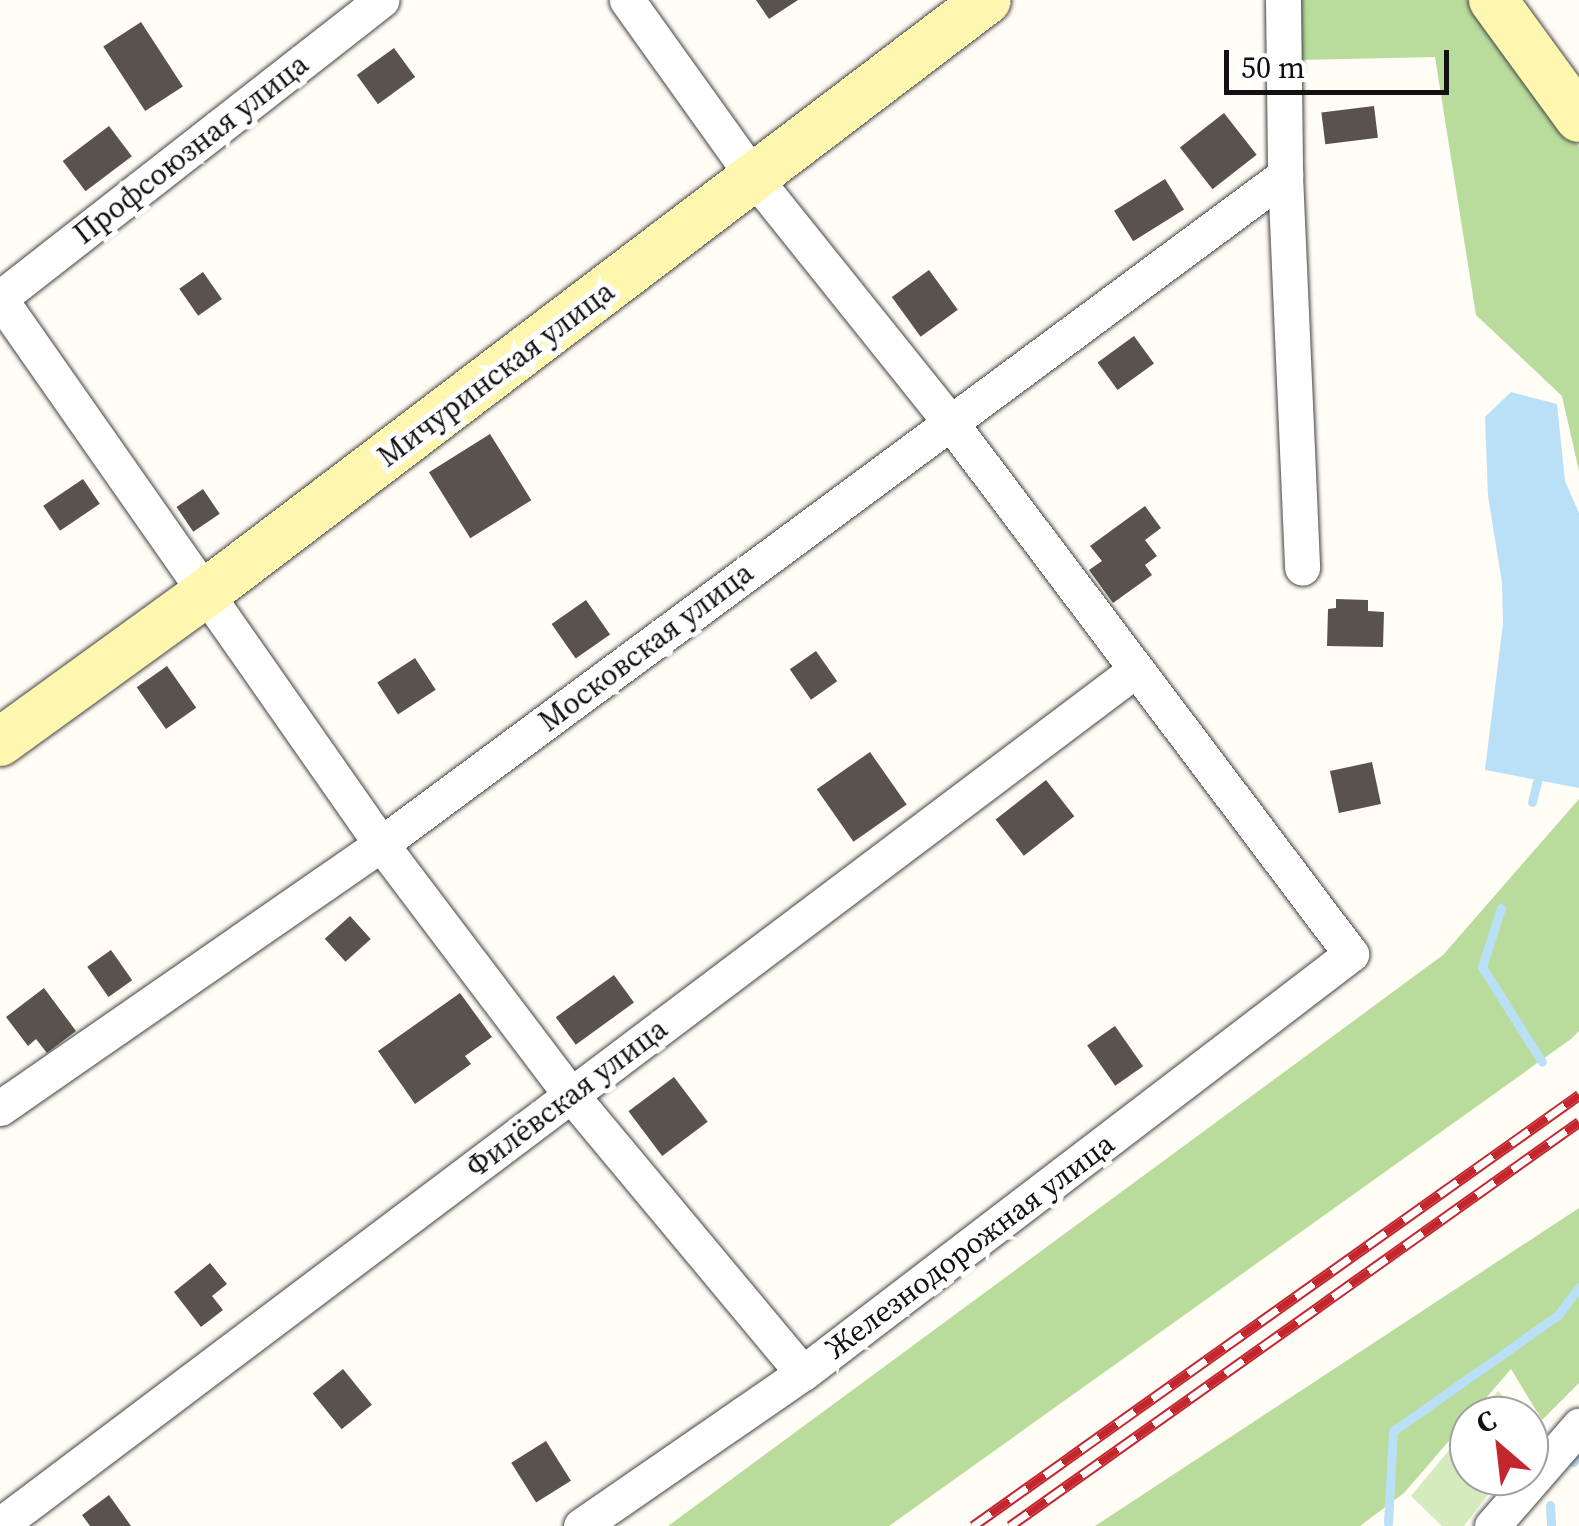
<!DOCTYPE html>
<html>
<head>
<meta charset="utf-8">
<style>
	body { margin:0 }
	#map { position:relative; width:1579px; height:1526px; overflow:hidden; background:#fffdf5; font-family:"Source Serif 4",serif }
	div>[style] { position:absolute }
	.green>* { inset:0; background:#d5ebbd }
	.forest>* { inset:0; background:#b9dc9c }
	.water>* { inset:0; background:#b9e0f7 }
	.stream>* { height:9px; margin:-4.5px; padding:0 4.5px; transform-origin:4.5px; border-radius:4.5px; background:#b9e0f7 }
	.building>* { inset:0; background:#5a524d; transform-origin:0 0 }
	.roads { filter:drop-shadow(0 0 2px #444) drop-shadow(0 0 2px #444) }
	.street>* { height:35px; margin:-17.5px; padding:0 17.5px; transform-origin:17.5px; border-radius:17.5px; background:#fff }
	.secondary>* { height:48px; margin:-24px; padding:0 24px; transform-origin:24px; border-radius:24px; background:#fff6b0 }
	.rail>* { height:11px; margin-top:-5.5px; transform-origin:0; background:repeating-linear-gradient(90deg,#fff 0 22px,#c4262e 0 44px); box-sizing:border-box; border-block:2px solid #c4262e }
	span { translate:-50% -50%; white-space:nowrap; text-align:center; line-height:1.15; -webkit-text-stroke:10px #fff; paint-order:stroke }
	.street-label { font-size:30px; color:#111 }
	.north { position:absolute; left:1449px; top:1396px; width:100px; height:100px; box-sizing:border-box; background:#fff; border:2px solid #a0a0a0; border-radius:50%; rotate:332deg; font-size:28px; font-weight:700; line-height:40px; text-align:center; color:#111 }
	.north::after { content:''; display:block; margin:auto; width:35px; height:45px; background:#c4262e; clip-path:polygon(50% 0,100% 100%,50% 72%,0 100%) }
	.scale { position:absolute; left:1224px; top:50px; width:225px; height:45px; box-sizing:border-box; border:5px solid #111; border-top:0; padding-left:12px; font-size:30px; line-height:35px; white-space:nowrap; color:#111; -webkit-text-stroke:8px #fff; paint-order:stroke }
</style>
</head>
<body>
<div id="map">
	<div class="green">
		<i style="clip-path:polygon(1498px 1391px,1524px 1416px,1477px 1416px)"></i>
		<i style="clip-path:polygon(1469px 1426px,1469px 1476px,1502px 1476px,1464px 1526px,1442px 1526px,1411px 1496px)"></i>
	</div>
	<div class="forest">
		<i style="clip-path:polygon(1299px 0,1472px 0,1579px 147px,1579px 471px,1562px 396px,1476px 315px,1435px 57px,1299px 60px)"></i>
		<i style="clip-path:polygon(1579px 799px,1579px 1031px,1571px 1039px,889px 1526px,668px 1526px,1443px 955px)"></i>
		<i style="clip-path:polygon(1579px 1208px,1579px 1383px,1542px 1420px,1511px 1369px,1404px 1493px,1360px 1526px,1095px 1526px)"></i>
	</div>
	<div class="water">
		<i style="clip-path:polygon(1511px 392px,1557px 404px,1565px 481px,1579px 513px,1579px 788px,1485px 770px,1503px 623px,1502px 583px,1488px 496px,1485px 417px)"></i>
	</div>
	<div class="stream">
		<i style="left:1532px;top:802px;width:21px;rotate:-76deg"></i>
		<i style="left:1501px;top:908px;width:62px;rotate:107.9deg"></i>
		<i style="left:1482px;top:967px;width:112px;rotate:57.7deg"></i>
		<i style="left:1573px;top:1462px;width:8px;rotate:-45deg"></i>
		<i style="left:1550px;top:1505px;width:21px;rotate:87deg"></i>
		<i style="left:1388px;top:1523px;width:92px;rotate:-86.9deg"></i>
		<i style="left:1393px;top:1431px;width:202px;rotate:-35.1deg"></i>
		<i style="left:1558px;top:1315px;width:35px;rotate:-53deg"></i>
	</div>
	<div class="building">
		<i style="clip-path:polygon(756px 0,798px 0,769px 19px)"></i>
		<i style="left:141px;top:22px;width:77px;height:45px;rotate:57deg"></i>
		<i style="left:394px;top:48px;width:36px;height:46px;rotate:54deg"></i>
		<i style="left:1374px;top:106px;width:32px;height:53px;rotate:83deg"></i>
		<i style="left:1224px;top:113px;width:53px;height:56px;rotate:52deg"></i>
		<i style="left:109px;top:126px;width:38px;height:58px;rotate:53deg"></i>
		<i style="left:1165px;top:179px;width:36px;height:60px;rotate:58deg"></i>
		<i style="left:929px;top:270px;width:49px;height:46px;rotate:54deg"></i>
		<i style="left:203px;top:272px;width:33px;height:29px;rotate:55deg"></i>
		<i style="left:1134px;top:336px;width:34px;height:45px;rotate:54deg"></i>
		<i style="left:490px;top:434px;width:78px;height:72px;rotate:58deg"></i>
		<i style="left:83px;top:479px;width:30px;height:48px;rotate:56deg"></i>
		<i style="left:203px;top:489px;width:30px;height:32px;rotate:56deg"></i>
		<i style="clip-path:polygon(1145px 506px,1161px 528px,1145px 540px,1157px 556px,1145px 565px,1152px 575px,1113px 603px,1089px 570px,1102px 561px,1090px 546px)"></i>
		<i style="clip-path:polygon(1336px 599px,1368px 600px,1368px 611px,1384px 612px,1383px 647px,1327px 646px,1328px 609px,1336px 608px)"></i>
		<i style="left:586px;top:600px;width:42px;height:42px;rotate:55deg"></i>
		<i style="left:816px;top:651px;width:37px;height:32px;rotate:55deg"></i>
		<i style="left:415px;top:658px;width:38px;height:45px;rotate:57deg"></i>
		<i style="left:167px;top:666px;width:51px;height:37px;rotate:55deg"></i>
		<i style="left:870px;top:752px;width:64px;height:65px;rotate:55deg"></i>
		<i style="left:1372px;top:762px;width:43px;height:43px;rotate:78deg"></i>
		<i style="left:1046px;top:780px;width:46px;height:64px;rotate:52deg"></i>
		<i style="left:350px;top:916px;width:31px;height:34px;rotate:48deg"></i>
		<i style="left:111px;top:950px;width:37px;height:29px;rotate:55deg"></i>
		<i style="left:614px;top:975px;width:34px;height:72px;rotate:54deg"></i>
		<i style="clip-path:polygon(44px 988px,76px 1031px,47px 1053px,36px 1039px,28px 1046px,6px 1017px)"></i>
		<i style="clip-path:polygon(460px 993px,492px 1037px,465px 1056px,471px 1064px,415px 1104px,378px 1051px)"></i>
		<i style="left:1115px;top:1026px;width:49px;height:34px;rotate:55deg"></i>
		<i style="left:674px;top:1077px;width:56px;height:57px;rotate:53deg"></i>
		<i style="clip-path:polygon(210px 1263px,227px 1284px,212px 1296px,223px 1310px,201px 1327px,174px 1292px)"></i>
		<i style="left:343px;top:1369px;width:46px;height:39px;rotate:51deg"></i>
		<i style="left:546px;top:1441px;width:47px;height:41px;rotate:58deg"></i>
		<i style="clip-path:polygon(109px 1495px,131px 1526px,90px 1526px,82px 1515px)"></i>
	</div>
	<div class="roads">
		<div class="street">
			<i style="left:1283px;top:0;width:175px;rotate:89.3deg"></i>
			<i style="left:1285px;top:175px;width:393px;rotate:87.5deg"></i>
			<i style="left:0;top:298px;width:484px;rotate:-38deg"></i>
			<i style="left:0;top:299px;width:665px;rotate:55.04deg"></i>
			<i style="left:381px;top:844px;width:315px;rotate:52.9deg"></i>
			<i style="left:571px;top:1095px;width:362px;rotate:50.2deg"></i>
			<i style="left:0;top:1108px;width:464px;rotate:-34.7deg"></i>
			<i style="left:381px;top:844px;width:1125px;rotate:-36.5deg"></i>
			<i style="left:0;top:1525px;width:1420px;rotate:-36.98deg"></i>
			<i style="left:581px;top:1526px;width:270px;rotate:-34.6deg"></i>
			<i style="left:803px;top:1373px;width:690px;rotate:-37.4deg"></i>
			<i style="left:1351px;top:954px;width:666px;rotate:-127.01deg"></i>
			<i style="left:950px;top:422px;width:312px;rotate:-128.7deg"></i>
			<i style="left:755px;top:179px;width:220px;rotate:-125.6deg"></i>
			<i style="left:1492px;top:1526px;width:133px;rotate:-49deg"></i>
		</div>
		<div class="secondary">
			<i style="left:1493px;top:0;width:146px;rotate:53.9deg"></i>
			<i style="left:0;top:742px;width:256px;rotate:-35.9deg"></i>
			<i style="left:207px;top:592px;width:979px;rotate:-37.2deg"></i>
		</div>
	</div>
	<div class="rail">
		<i style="left:973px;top:1526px;width:744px;rotate:-35.42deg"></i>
		<i style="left:1010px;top:1526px;width:698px;rotate:-35.38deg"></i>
	</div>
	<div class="street-label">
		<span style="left:191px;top:149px;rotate:-38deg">Профсоюзная улица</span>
		<span style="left:496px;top:374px;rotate:-37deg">Мичуринская улица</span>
		<span style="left:646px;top:647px;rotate:-37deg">Московская улица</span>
		<span style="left:567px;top:1098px;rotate:-37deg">Филёвская улица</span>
		<span style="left:970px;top:1246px;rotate:-37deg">Железнодорожная улица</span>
	</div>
	<div class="north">С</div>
	<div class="scale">50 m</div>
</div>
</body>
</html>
